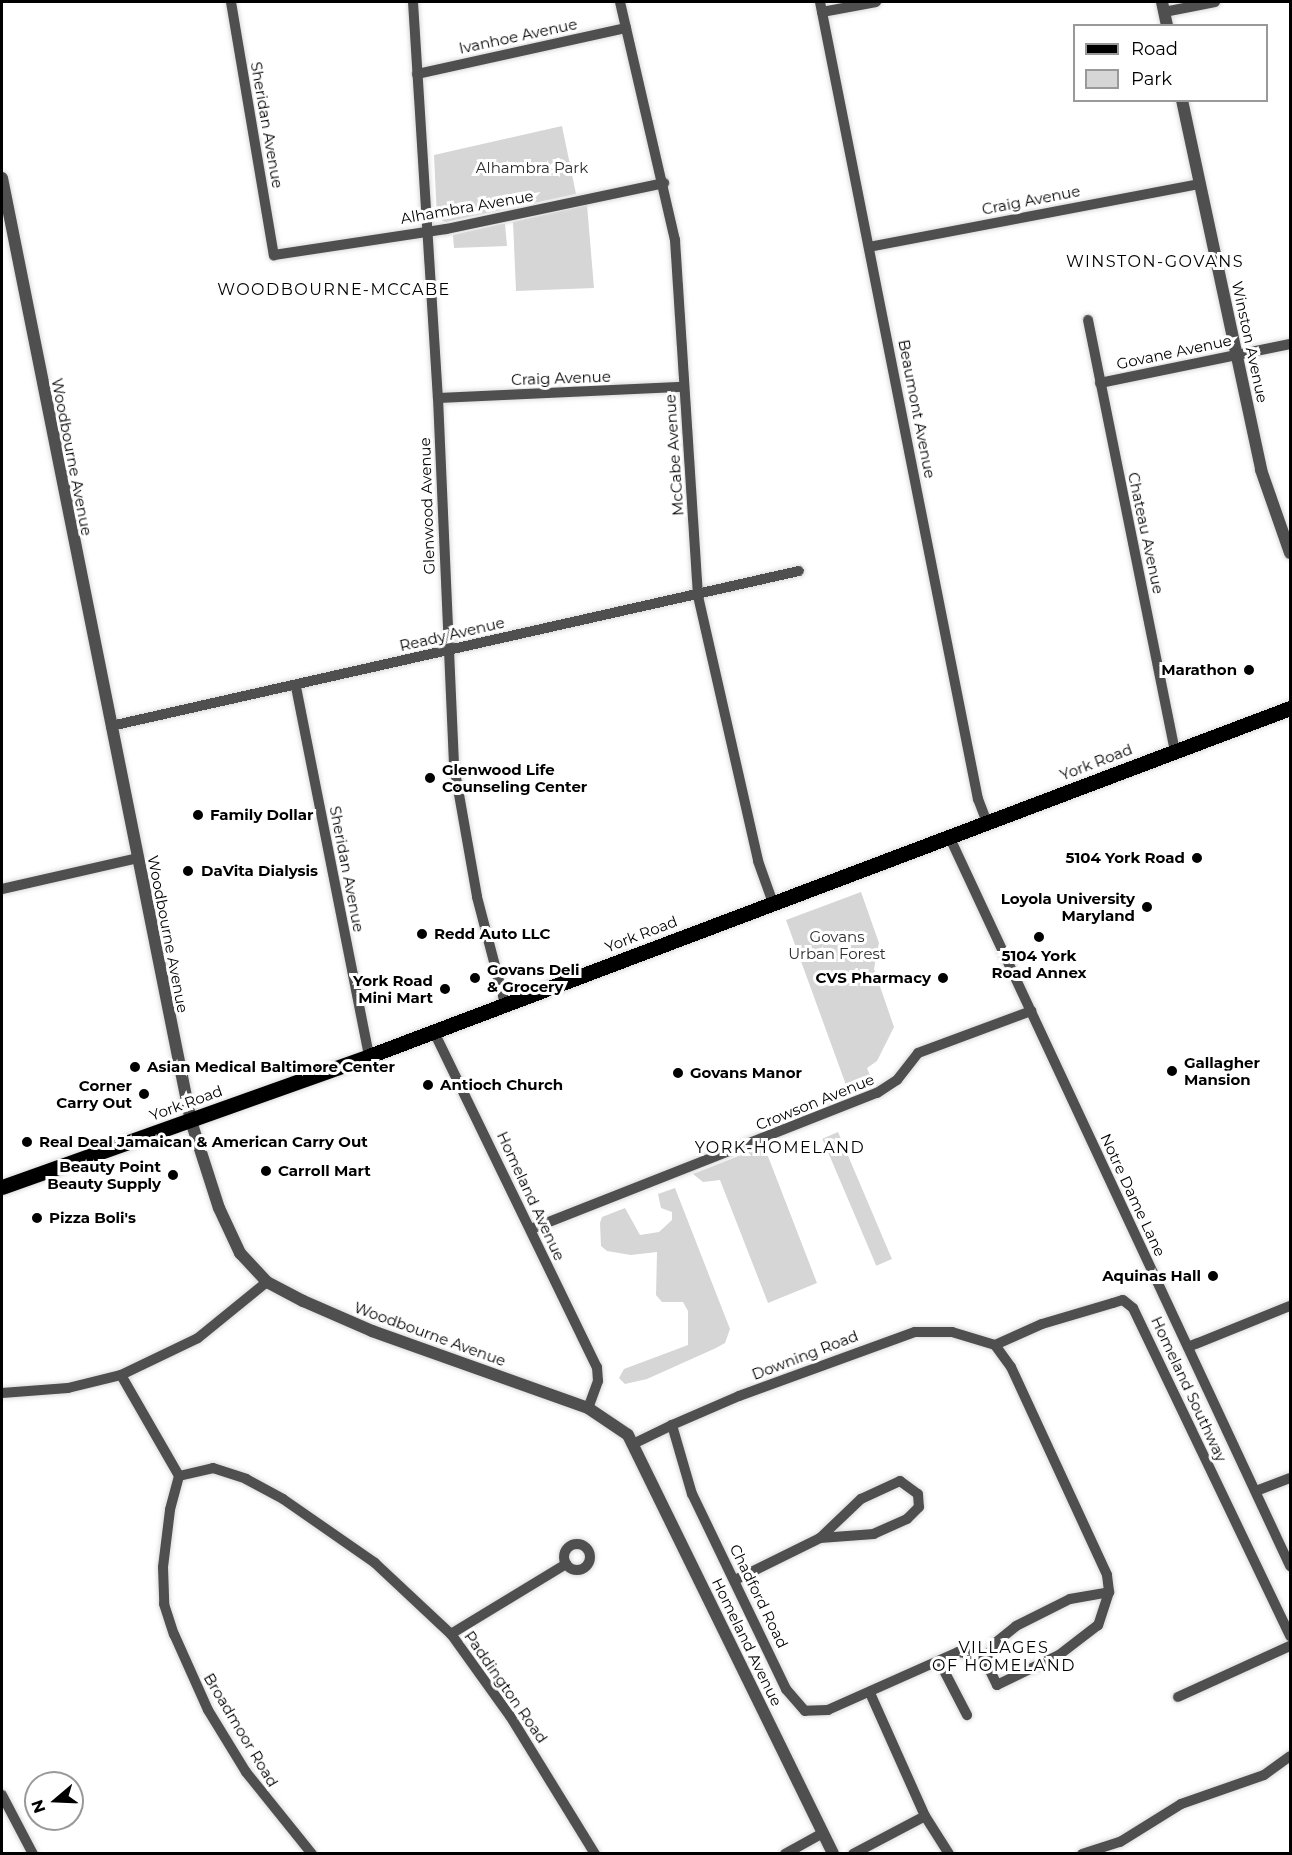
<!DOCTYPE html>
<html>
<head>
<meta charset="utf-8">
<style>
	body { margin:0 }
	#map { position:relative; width:1292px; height:1855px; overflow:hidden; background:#fff; font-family:Montserrat,sans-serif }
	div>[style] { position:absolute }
	.green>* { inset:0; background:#d6d6d6; transform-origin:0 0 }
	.roads { filter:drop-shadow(0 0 2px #dbdbdb) drop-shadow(0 0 2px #dbdbdb) }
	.minor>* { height:10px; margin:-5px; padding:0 5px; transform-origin:5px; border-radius:5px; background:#4f4f4f }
	.minor>.ring { margin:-5px; padding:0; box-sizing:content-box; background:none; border:10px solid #4f4f4f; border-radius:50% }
	.tertiary>* { height:12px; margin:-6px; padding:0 6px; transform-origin:6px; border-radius:6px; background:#4f4f4f }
	.primary>* { height:15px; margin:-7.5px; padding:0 7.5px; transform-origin:7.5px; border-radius:7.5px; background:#000 }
	.dots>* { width:16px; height:16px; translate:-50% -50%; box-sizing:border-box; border:3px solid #fff; border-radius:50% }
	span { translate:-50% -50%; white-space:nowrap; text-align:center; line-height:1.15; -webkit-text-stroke:6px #fff; paint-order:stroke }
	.street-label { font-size:15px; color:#000 }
	.park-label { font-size:15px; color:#2d2d2d }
	.poi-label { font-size:15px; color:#000; font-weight:700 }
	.right { translate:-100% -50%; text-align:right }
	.left { translate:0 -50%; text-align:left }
	.neighbourhood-label { font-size:16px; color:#000; letter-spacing:1.5px }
	.frame { position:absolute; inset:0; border:3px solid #000; pointer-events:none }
	.legend { position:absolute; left:1073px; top:24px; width:195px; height:78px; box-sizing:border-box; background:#fff; border:2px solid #999; margin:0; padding:8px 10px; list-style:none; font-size:18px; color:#000 }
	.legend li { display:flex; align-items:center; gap:12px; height:30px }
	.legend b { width:30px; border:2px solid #999 }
	.north { position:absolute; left:24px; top:1771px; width:60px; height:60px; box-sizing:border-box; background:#fff; border:2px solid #999; border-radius:50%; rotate:251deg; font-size:16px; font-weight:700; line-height:24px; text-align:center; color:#000 }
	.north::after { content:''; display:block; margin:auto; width:21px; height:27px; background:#000; clip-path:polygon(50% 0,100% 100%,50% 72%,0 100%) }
</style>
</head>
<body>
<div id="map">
	<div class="green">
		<i style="clip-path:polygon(562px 126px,576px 194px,445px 222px,437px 218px,434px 155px)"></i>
		<i style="clip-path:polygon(587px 205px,594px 288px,516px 291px,513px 222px)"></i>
		<i style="clip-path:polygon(501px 224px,505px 224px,507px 246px,454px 248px,453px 235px)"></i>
		<i style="clip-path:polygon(861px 892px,879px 943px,874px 969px,894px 1027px,877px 1061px,867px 1068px,875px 1087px,850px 1096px,786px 920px)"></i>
		<i style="left:838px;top:1132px;width:138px;height:17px;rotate:67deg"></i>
		<i style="clip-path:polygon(764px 1146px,817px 1283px,768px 1303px,720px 1180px,703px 1182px,693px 1174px)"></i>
		<i style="clip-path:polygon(675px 1188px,730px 1329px,725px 1343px,716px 1348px,647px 1379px,625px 1384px,619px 1378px,624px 1369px,688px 1345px,688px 1311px,683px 1302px,662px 1302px,656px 1295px,657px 1252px,631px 1255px,607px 1251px,601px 1246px,600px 1223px,602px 1217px,625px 1208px,640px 1235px,659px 1232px,672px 1220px,672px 1212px,661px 1208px,658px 1194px)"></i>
	</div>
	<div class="roads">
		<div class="minor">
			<i style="left:231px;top:2px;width:257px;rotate:80.4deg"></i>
			<i style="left:274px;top:255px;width:174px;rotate:-8.6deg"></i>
			<i style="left:446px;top:229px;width:223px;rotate:-11.9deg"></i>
			<i style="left:413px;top:2px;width:397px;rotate:86.4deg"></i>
			<i style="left:438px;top:398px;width:368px;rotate:87.5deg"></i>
			<i style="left:454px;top:766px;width:133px;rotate:80deg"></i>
			<i style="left:477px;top:897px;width:111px;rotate:75.3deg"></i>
			<i style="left:620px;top:2px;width:244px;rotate:77deg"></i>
			<i style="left:675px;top:240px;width:357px;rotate:86.3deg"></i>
			<i style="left:698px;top:596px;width:272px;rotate:77.2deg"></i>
			<i style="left:758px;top:861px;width:45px;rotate:70.3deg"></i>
			<i style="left:820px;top:2px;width:813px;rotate:78.79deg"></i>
			<i style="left:978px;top:799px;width:25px;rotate:69deg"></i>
			<i style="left:822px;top:12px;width:55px;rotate:-10.5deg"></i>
			<i style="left:1164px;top:12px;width:52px;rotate:-11.1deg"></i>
			<i style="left:417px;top:74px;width:214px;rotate:-12.4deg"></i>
			<i style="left:869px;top:247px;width:336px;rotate:-10.8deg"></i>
			<i style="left:1088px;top:320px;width:440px;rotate:78.6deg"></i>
			<i style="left:1100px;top:383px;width:194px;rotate:-11.6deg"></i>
			<i style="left:438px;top:398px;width:246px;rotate:-2.6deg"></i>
			<i style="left:296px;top:687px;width:376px;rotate:78.8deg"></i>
			<i style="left:111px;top:726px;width:705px;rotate:-12.7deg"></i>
			<i style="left:949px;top:836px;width:806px;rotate:64.96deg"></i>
			<i style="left:2px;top:889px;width:139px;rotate:-12.8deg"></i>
			<i style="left:434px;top:1032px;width:373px;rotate:64.1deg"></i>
			<i style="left:597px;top:1367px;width:14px;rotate:86deg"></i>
			<i style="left:598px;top:1381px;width:29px;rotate:110deg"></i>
			<i style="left:531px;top:1229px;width:372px;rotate:-21.5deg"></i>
			<i style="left:877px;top:1093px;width:24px;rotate:-33deg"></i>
			<i style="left:897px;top:1080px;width:34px;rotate:-52deg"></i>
			<i style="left:918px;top:1053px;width:121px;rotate:-20.4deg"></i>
			<i style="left:995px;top:1345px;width:51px;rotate:-24.1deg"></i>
			<i style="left:1042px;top:1324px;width:74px;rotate:-16.5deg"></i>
			<i style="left:1113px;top:1303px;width:10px;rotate:-17deg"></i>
			<i style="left:1123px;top:1300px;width:13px;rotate:39deg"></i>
			<i style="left:1133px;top:1308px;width:364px;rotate:64.4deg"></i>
			<i style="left:1188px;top:1347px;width:110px;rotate:-21.9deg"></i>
			<i style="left:121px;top:1375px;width:116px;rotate:60.1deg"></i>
			<i style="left:2px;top:1393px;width:66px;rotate:-4.3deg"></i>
			<i style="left:68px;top:1388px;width:55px;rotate:-13.8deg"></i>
			<i style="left:121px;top:1375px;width:85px;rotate:-25.7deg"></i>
			<i style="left:198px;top:1338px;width:89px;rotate:-39.1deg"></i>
			<i style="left:633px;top:1444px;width:43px;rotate:-26deg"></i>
			<i style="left:672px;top:1425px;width:73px;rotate:-23.4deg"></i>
			<i style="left:739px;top:1396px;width:187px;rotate:-20deg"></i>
			<i style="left:915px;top:1332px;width:37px"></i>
			<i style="left:952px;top:1332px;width:45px;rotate:16.8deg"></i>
			<i style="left:995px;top:1345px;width:27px;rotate:54deg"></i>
			<i style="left:1011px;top:1367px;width:229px;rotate:65.2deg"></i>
			<i style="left:1107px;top:1575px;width:17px;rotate:83deg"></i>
			<i style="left:1109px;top:1592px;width:35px;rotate:108deg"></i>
			<i style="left:1098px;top:1625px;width:49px;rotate:142.4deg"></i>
			<i style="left:1059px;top:1655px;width:69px;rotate:154.2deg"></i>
			<i style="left:997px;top:1685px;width:25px;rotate:-116deg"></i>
			<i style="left:986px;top:1662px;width:16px;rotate:-150deg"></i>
			<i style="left:972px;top:1654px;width:14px;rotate:-172deg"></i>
			<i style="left:958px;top:1652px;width:142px;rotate:156deg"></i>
			<i style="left:828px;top:1710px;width:23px;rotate:178deg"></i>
			<i style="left:805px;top:1711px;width:29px;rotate:-131deg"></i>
			<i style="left:786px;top:1689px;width:216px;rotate:-115.7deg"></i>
			<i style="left:692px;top:1494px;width:72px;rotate:-106.2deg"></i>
			<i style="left:179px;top:1476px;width:35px;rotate:-13deg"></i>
			<i style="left:213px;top:1468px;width:35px;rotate:18deg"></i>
			<i style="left:246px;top:1479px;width:42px;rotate:28.4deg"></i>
			<i style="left:283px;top:1499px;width:112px;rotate:34.8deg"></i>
			<i style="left:375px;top:1563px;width:104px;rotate:43.1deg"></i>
			<i style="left:451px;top:1634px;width:101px;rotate:54.3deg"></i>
			<i style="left:510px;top:1716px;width:162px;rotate:58.4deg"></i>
			<i style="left:179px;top:1476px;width:35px;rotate:105deg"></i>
			<i style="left:170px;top:1510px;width:57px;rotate:97deg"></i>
			<i style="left:163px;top:1567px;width:37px;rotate:88deg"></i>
			<i style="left:164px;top:1604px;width:32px;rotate:72deg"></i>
			<i style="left:174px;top:1634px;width:83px;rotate:65.9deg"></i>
			<i style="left:208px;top:1710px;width:73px;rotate:58.5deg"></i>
			<i style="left:246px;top:1772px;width:105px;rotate:51.2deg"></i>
			<i style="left:900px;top:1481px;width:22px;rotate:36deg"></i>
			<i style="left:918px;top:1494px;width:13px;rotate:86deg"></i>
			<i style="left:919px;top:1507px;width:17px;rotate:135deg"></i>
			<i style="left:907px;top:1519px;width:36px;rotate:156deg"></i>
			<i style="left:874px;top:1534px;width:54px;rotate:175.8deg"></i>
			<i style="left:820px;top:1538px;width:57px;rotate:-43.6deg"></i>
			<i style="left:861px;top:1499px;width:43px;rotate:-24.8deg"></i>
			<i style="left:1256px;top:1491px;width:36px;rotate:-21deg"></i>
			<i class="ring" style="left:564px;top:1544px;width:16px;height:16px"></i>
			<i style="left:735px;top:1580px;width:95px;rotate:-26.3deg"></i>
			<i style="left:451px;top:1634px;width:135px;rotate:-31.3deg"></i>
			<i style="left:939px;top:1661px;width:61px;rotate:62.6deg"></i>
			<i style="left:986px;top:1662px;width:20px;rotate:-66deg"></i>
			<i style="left:994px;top:1644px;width:28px;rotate:-39deg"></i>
			<i style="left:1016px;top:1626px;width:60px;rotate:-26.6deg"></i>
			<i style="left:1070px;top:1599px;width:40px;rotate:-10deg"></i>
			<i style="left:870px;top:1693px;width:135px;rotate:65.9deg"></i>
			<i style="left:925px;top:1816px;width:45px;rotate:57.7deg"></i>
			<i style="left:1178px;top:1697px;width:123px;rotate:-24.5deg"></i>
			<i style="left:2px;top:1795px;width:67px;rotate:62.3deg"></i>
			<i style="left:785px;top:1854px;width:43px;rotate:-28.9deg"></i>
			<i style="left:853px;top:1854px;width:81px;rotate:-27.8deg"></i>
			<i style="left:1082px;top:1854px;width:40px;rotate:-18deg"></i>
			<i style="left:1120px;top:1842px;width:72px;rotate:-31.9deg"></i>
			<i style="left:1181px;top:1804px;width:88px;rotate:-19.3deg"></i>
			<i style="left:1264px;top:1775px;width:32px;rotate:-36deg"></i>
		</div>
		<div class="tertiary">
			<i style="left:1162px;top:2px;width:25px;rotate:78deg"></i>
			<i style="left:1182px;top:100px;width:378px;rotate:77.9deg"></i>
			<i style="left:1261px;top:470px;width:88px;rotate:70.7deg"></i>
			<i style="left:2px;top:178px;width:962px;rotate:78.67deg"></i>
			<i style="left:191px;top:1121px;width:91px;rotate:72.2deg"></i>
			<i style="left:219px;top:1208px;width:50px;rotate:65deg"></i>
			<i style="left:240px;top:1253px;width:40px;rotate:47deg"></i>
			<i style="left:267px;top:1282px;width:41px;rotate:27.8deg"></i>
			<i style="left:303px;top:1301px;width:75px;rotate:23.5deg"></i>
			<i style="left:372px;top:1331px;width:229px;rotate:19.6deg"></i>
			<i style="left:588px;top:1408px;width:48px;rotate:34deg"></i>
			<i style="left:628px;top:1435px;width:466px;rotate:63.9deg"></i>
		</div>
		<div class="primary">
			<i style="left:2px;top:1187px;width:390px;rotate:-19.6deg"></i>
			<i style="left:369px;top:1056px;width:985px;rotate:-20.7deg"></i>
		</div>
	</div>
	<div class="dots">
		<i style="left:1249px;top:670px;background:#000"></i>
		<i style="left:430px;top:778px;background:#000"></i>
		<i style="left:198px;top:815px;background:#000"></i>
		<i style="left:1197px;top:858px;background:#000"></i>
		<i style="left:188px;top:871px;background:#000"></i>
		<i style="left:1147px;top:907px;background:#000"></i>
		<i style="left:422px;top:934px;background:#000"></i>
		<i style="left:1039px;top:937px;background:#000"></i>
		<i style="left:475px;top:978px;background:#000"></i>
		<i style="left:943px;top:978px;background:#000"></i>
		<i style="left:445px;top:989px;background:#000"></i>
		<i style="left:135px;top:1067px;background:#000"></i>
		<i style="left:1172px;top:1071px;background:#000"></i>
		<i style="left:678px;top:1073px;background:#000"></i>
		<i style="left:428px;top:1085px;background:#000"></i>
		<i style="left:144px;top:1094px;background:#000"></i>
		<i style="left:27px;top:1142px;background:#000"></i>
		<i style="left:266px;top:1171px;background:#000"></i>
		<i style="left:173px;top:1175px;background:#000"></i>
		<i style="left:37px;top:1218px;background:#000"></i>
		<i style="left:1213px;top:1276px;background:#000"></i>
	</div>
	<div class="street-label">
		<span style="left:518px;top:36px;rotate:-12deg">Ivanhoe Avenue</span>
		<span style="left:267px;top:125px;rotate:80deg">Sheridan Avenue</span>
		<span style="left:1031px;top:200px;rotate:-11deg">Craig Avenue</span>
		<span style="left:467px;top:207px;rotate:-10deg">Alhambra Avenue</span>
		<span style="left:1250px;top:342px;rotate:78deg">Winston Avenue</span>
		<span style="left:1174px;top:352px;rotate:-12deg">Govane Avenue</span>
		<span style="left:561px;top:378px;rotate:-2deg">Craig Avenue</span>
		<span style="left:917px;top:409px;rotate:79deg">Beaumont Avenue</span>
		<span style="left:674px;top:455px;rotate:-94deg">McCabe Avenue</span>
		<span style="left:72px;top:457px;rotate:79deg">Woodbourne Avenue</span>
		<span style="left:427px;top:506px;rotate:-92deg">Glenwood Avenue</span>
		<span style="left:1146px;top:533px;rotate:78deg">Chateau Avenue</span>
		<span style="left:452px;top:634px;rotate:-13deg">Ready Avenue</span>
		<span style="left:1096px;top:762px;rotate:-21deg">York Road</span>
		<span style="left:347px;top:869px;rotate:79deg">Sheridan Avenue</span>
		<span style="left:168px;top:934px;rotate:79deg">Woodbourne Avenue</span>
		<span style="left:641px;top:934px;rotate:-21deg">York Road</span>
		<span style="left:815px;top:1102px;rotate:-22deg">Crowson Avenue</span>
		<span style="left:186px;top:1103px;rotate:-20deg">York Road</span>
		<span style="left:1133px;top:1195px;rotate:65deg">Notre Dame Lane</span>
		<span style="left:531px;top:1196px;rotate:65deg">Homeland Avenue</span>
		<span style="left:430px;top:1334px;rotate:20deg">Woodbourne Avenue</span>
		<span style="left:805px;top:1355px;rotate:-21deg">Downing Road</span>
		<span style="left:1189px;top:1389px;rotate:65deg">Homeland Southway</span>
		<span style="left:759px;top:1596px;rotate:64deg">Chadford Road</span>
		<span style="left:747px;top:1642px;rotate:64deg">Homeland Avenue</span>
		<span style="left:506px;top:1687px;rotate:55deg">Paddington Road</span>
		<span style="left:241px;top:1730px;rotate:59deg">Broadmoor Road</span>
	</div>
	<div class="park-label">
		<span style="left:532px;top:168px">Alhambra Park</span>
		<span style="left:837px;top:945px">Govans<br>Urban Forest</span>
	</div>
	<div class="poi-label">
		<span class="right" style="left:1237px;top:670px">Marathon</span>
		<span class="left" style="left:442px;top:778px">Glenwood Life<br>Counseling Center</span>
		<span class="left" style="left:210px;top:815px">Family Dollar</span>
		<span class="right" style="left:1185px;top:858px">5104 York Road</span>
		<span class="left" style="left:201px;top:871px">DaVita Dialysis</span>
		<span class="right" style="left:1135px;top:907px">Loyola University<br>Maryland</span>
		<span class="left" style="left:434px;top:934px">Redd Auto LLC</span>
		<span style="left:1039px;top:964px">5104 York<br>Road Annex</span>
		<span class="left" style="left:487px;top:978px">Govans Deli<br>&amp; Grocery</span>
		<span class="right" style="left:931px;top:978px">CVS Pharmacy</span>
		<span class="right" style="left:433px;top:989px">York Road<br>Mini Mart</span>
		<span class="left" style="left:1184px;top:1071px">Gallagher<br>Mansion</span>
		<span class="left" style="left:147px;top:1067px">Asian Medical Baltimore Center</span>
		<span class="left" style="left:690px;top:1073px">Govans Manor</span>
		<span class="right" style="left:132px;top:1094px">Corner<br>Carry Out</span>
		<span class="left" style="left:440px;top:1085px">Antioch Church</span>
		<span class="left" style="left:39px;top:1142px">Real Deal Jamaican &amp; American Carry Out</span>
		<span class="right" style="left:161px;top:1175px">Beauty Point<br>Beauty Supply</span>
		<span class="left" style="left:278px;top:1171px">Carroll Mart</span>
		<span class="left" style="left:49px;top:1218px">Pizza Boli's</span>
		<span class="right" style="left:1201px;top:1276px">Aquinas Hall</span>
	</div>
	<div class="neighbourhood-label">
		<span style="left:1155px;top:262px">WINSTON-GOVANS</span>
		<span style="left:334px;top:290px">WOODBOURNE-MCCABE</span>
		<span style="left:780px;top:1148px">YORK-HOMELAND</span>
		<span style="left:1004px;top:1657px">VILLAGES<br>OF HOMELAND</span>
	</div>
	<div class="frame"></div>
	<ul class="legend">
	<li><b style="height:8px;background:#000"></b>Road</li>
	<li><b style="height:16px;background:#d6d6d6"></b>Park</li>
	</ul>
	<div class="north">N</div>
</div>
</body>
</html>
